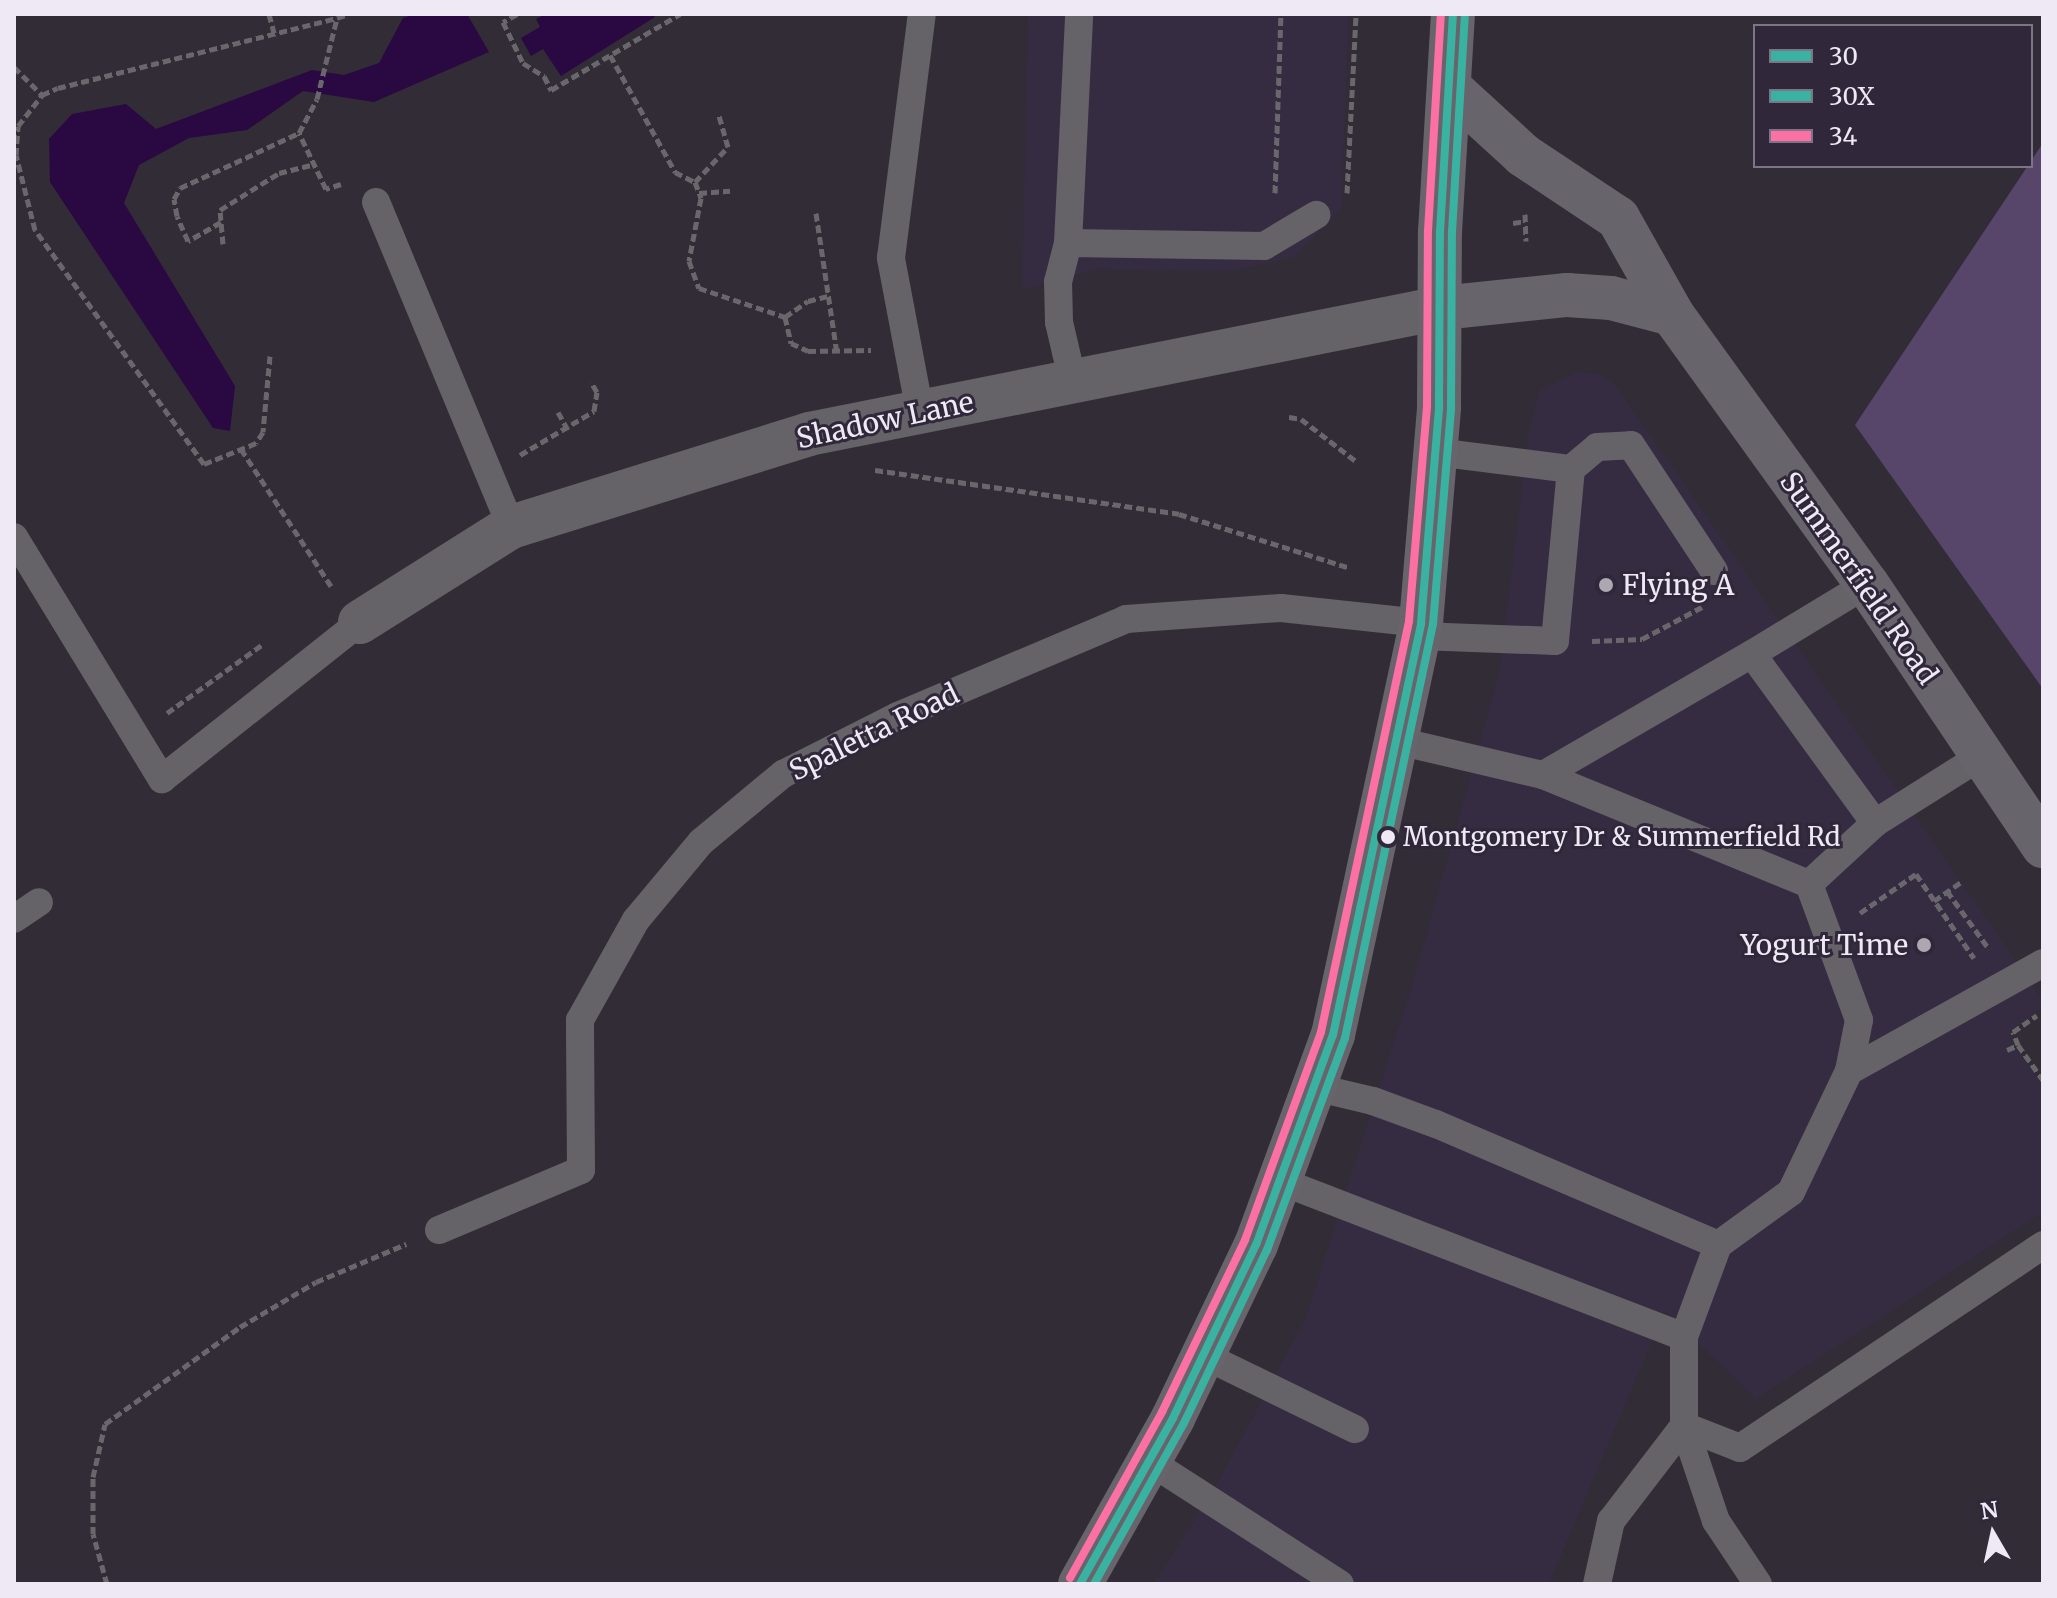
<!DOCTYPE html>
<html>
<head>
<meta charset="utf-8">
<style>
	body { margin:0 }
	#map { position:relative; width:2057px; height:1598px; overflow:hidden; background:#312c36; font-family:Merriweather,serif }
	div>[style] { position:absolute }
	.built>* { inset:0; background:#362c42 }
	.green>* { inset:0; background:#57466a }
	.water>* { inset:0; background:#2a0842 }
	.path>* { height:5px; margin-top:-2.5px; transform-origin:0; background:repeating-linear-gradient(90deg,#69676c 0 8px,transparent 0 12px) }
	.lane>* { height:28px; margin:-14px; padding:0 14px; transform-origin:14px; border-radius:14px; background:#656268 }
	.street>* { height:44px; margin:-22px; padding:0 22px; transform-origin:22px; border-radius:22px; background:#656268 }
	.secondary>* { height:44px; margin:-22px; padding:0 22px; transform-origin:22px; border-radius:22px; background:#68646c }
	.bus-1>* { height:8px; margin:-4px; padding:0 4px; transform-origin:4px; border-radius:4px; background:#3ab2a1 }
	.bus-2>* { height:8px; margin:-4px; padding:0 4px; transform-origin:4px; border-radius:4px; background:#3ab2a1 }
	.bus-3>* { height:8px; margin:-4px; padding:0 4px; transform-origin:4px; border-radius:4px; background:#fc70a4 }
	.dots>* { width:22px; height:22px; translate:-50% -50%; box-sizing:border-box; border:4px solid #30283a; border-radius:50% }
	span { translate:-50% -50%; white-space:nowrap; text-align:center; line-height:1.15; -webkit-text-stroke:6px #30283a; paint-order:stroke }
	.bus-label { font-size:26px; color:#efe9f5 }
	.left { translate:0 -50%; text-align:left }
	.street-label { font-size:28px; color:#efe9f5 }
	.poi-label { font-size:28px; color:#efe9f5 }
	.right { translate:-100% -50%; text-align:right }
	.frame { position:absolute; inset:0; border:16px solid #efe9f5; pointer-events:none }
	.legend { position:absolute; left:1753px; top:24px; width:280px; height:144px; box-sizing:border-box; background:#30283a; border:2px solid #7c7585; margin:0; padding:10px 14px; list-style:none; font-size:24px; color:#efe9f5 }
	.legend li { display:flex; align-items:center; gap:16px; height:40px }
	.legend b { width:40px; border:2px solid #7c7585 }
	.north { position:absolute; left:1953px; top:1494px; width:80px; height:80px; -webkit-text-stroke:6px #30283a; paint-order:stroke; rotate:351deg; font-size:22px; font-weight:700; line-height:32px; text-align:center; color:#efe9f5 }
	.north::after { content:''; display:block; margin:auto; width:28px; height:36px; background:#efe9f5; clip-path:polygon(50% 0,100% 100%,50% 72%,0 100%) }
</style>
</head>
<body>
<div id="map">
	<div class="built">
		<i style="clip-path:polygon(1028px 14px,1349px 14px,1341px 208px,1294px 257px,1232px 271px,1096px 269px,1022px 290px)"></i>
		<i style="clip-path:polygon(1578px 372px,1602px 375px,1615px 385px,2043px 1000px,2043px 1007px,2010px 1031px,2012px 1043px,2043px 1085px,2043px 1212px,1756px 1399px,1665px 1310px,1549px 1584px,1154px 1584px,1219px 1480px,1305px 1320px,1413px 982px,1499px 674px,1529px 431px,1540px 390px)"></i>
	</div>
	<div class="green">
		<i style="clip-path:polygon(2043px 143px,2043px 689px,1855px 425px)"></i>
	</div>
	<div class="water">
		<i style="clip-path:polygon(414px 14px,467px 14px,489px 52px,374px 102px,303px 91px,247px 130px,189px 138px,139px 165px,124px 203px,235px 386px,230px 431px,213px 428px,50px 182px,49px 139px,72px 114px,126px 104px,156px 129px,312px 70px,344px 75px,379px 63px,403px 18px)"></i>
		<i style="clip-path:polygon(546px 14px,653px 14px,655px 17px,561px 76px,543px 49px,531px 56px,521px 38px,540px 27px,536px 19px)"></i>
	</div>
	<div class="path">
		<i style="left:269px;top:14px;width:24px;rotate:75deg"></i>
		<i style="left:517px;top:14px;width:16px;rotate:150deg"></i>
		<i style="left:503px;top:22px;width:46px;rotate:64deg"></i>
		<i style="left:523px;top:63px;width:25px;rotate:32deg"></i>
		<i style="left:544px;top:76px;width:16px;rotate:63deg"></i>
		<i style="left:551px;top:90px;width:150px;rotate:-30.5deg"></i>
		<i style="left:610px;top:55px;width:134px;rotate:60.9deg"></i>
		<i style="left:675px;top:172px;width:22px;rotate:27deg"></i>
		<i style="left:695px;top:182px;width:17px;rotate:69deg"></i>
		<i style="left:701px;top:198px;width:64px;rotate:100.8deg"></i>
		<i style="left:689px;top:261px;width:29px;rotate:70deg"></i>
		<i style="left:699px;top:288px;width:91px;rotate:18.6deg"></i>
		<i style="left:785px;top:317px;width:27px;rotate:77deg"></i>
		<i style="left:791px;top:343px;width:19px;rotate:25deg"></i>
		<i style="left:808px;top:351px;width:63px;rotate:-0.9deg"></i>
		<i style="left:14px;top:67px;width:40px;rotate:45deg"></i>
		<i style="left:695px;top:182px;width:48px;rotate:-46.7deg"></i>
		<i style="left:728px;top:147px;width:33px;rotate:-106deg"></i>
		<i style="left:341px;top:184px;width:16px;rotate:162deg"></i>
		<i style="left:326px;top:189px;width:62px;rotate:-115.7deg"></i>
		<i style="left:299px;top:133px;width:38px;rotate:-62deg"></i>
		<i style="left:317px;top:99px;width:83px;rotate:-76.1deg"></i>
		<i style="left:337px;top:18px;width:12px;rotate:-20deg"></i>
		<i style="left:699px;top:193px;width:31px;rotate:-4deg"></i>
		<i style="left:1275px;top:193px;width:179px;rotate:-88.1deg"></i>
		<i style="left:1347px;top:193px;width:179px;rotate:-87.1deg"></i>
		<i style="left:816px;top:213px;width:142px;rotate:81.5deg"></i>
		<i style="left:1525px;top:214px;width:27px;rotate:88deg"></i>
		<i style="left:221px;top:222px;width:38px;rotate:150deg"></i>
		<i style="left:188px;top:241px;width:27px;rotate:-114deg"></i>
		<i style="left:177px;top:216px;width:17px;rotate:-100deg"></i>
		<i style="left:174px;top:199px;width:13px;rotate:-61deg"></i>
		<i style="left:180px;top:188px;width:131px;rotate:-24.8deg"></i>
		<i style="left:1513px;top:223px;width:12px;rotate:-9deg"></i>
		<i style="left:223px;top:244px;width:34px;rotate:-95deg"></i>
		<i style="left:220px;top:210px;width:70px;rotate:-32.1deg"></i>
		<i style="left:279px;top:173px;width:36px;rotate:-14deg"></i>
		<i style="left:785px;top:317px;width:28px;rotate:-35deg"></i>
		<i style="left:808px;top:301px;width:21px;rotate:-14deg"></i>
		<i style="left:270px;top:356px;width:76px;rotate:95.3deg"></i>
		<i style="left:263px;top:432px;width:13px;rotate:122deg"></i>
		<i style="left:256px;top:443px;width:56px;rotate:158deg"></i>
		<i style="left:204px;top:464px;width:289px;rotate:-125.8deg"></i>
		<i style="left:35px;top:230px;width:77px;rotate:-104.2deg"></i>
		<i style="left:16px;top:155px;width:29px;rotate:-86deg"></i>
		<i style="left:18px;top:126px;width:39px;rotate:-52deg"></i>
		<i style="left:42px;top:95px;width:17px;rotate:-24deg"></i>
		<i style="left:58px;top:88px;width:288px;rotate:-14.1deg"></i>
		<i style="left:558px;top:412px;width:21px;rotate:61deg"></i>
		<i style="left:1289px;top:417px;width:12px;rotate:9deg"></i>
		<i style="left:1301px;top:419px;width:69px;rotate:37.4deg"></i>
		<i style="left:241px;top:449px;width:164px;rotate:56.7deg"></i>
		<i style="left:520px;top:455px;width:86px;rotate:-30.7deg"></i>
		<i style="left:594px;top:411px;width:19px;rotate:-81deg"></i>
		<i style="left:597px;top:392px;width:12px;rotate:-121deg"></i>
		<i style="left:875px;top:470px;width:307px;rotate:8.2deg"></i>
		<i style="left:1179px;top:514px;width:179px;rotate:17.5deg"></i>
		<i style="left:1592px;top:641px;width:50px;rotate:-2.3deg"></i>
		<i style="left:1642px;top:639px;width:68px;rotate:-28.1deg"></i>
		<i style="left:167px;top:713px;width:118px;rotate:-35.7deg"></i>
		<i style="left:1947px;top:891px;width:72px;rotate:54.1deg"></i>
		<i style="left:1934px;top:901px;width:33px;rotate:-35deg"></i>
		<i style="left:1860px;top:913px;width:68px;rotate:-34.9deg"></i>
		<i style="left:1916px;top:874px;width:102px;rotate:55.4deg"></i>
		<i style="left:2018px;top:1045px;width:14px;rotate:-111deg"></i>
		<i style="left:2013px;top:1032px;width:29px;rotate:-35deg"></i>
		<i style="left:2007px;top:1050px;width:12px;rotate:-24deg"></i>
		<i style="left:2018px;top:1045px;width:43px;rotate:54.5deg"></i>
		<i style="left:107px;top:1584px;width:52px;rotate:-105.6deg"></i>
		<i style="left:93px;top:1534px;width:57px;rotate:-90deg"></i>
		<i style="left:93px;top:1477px;width:54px;rotate:-77.2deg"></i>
		<i style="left:105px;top:1424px;width:166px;rotate:-35.7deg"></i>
		<i style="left:240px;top:1327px;width:88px;rotate:-30.6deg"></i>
		<i style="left:316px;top:1282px;width:98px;rotate:-22.9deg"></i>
	</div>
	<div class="lane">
		<i style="left:376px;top:202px;width:352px;rotate:67.4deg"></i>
		<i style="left:1068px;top:243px;width:196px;rotate:0.9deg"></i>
		<i style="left:1264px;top:246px;width:61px;rotate:-30.8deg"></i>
		<i style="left:1072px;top:378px;width:57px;rotate:-103.1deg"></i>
		<i style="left:1059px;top:322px;width:40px;rotate:-91.4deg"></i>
		<i style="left:1058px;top:282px;width:40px;rotate:-75.6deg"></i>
		<i style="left:1068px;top:243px;width:229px;rotate:-87.2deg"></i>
		<i style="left:920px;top:412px;width:157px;rotate:-100.7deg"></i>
		<i style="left:891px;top:258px;width:246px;rotate:-82.8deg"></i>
		<i style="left:1436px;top:452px;width:136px;rotate:7.2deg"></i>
		<i style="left:14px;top:537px;width:284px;rotate:58.6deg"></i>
		<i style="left:162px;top:779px;width:253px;rotate:-38.4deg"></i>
		<i style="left:1419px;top:636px;width:136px;rotate:2.1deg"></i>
		<i style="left:1555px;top:641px;width:173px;rotate:-84.7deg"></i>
		<i style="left:1571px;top:469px;width:34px;rotate:-40deg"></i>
		<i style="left:1597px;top:447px;width:34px;rotate:-3deg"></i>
		<i style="left:1631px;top:445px;width:151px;rotate:56.6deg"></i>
		<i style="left:1752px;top:654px;width:135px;rotate:-31.3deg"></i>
		<i style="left:1398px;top:741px;width:149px;rotate:13.2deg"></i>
		<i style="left:1543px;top:775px;width:287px;rotate:22.3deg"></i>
		<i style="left:1809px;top:884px;width:145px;rotate:69.8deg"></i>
		<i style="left:1859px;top:1020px;width:52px;rotate:101.1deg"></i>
		<i style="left:1543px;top:775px;width:241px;rotate:-30.1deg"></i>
		<i style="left:1752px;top:654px;width:209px;rotate:54deg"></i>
		<i style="left:1809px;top:884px;width:90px;rotate:-42.7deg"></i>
		<i style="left:1875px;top:823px;width:124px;rotate:-32.2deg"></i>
		<i style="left:14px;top:919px;width:30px;rotate:-34deg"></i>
		<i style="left:1314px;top:1087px;width:61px;rotate:13.3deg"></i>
		<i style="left:1373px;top:1101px;width:67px;rotate:20.1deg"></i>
		<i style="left:1436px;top:1124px;width:307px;rotate:23.2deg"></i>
		<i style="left:1280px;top:1181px;width:433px;rotate:21.1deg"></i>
		<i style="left:439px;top:1230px;width:154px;rotate:-22.9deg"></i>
		<i style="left:581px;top:1170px;width:150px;rotate:-90.4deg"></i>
		<i style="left:580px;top:1020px;width:115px;rotate:-60.8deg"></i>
		<i style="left:636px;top:920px;width:102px;rotate:-50.2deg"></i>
		<i style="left:701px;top:842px;width:107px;rotate:-39.7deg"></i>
		<i style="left:783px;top:774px;width:129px;rotate:-26.8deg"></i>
		<i style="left:898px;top:716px;width:248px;rotate:-23deg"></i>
		<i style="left:1126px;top:619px;width:155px;rotate:-4.1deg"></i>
		<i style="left:1281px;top:608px;width:141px;rotate:6.1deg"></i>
		<i style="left:1203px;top:1355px;width:169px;rotate:26deg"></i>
		<i style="left:1149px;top:1461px;width:227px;rotate:32.8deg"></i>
		<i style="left:1597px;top:1584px;width:65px;rotate:-77.5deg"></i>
		<i style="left:1611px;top:1521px;width:120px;rotate:-52.5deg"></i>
		<i style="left:1684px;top:1426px;width:60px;rotate:21.4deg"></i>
		<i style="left:1740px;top:1448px;width:365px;rotate:-33.8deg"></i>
		<i style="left:1758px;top:1584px;width:76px;rotate:-123.7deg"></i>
		<i style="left:1716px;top:1521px;width:100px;rotate:-108.6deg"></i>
		<i style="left:1684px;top:1426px;width:89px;rotate:-90deg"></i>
		<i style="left:1684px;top:1337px;width:98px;rotate:-69.7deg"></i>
		<i style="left:1718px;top:1245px;width:90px;rotate:-36deg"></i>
		<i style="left:1791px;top:1192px;width:134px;rotate:-64.4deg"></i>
		<i style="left:1849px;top:1071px;width:222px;rotate:-29.1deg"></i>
	</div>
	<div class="street">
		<i style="left:360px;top:622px;width:178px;rotate:-32.2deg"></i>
		<i style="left:511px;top:527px;width:312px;rotate:-17.3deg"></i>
		<i style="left:809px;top:434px;width:644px;rotate:-11.28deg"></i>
	</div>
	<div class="secondary">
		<i style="left:1450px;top:88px;width:99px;rotate:42.5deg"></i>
		<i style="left:1523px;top:155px;width:114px;rotate:33.6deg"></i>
		<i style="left:1618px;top:218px;width:110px;rotate:60.6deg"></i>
		<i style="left:1672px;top:314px;width:333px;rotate:54.2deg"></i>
		<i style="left:1867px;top:584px;width:316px;rotate:56.1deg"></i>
		<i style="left:1441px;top:308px;width:127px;rotate:-5.9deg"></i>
		<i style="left:1567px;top:295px;width:44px;rotate:3.9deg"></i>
		<i style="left:1611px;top:298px;width:63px;rotate:14.7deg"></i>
		<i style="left:1080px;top:1584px;width:190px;rotate:-60.7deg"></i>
		<i style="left:1173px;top:1418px;width:192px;rotate:-64.4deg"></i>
		<i style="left:1256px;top:1245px;width:224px;rotate:-69.9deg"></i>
		<i style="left:1333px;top:1035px;width:421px;rotate:-77.9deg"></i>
		<i style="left:1421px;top:623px;width:217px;rotate:-85.2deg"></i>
		<i style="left:1439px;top:407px;width:175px;rotate:-89.7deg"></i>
		<i style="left:1440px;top:232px;width:218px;rotate:-86.6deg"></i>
	</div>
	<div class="bus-1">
		<i style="left:1080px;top:1584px;width:190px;rotate:-60.7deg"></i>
		<i style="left:1173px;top:1418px;width:192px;rotate:-64.4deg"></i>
		<i style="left:1256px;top:1245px;width:224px;rotate:-69.9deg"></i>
		<i style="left:1333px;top:1035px;width:421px;rotate:-77.9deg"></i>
		<i style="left:1421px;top:623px;width:217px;rotate:-85.2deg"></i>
		<i style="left:1439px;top:407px;width:175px;rotate:-89.7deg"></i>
		<i style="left:1440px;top:232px;width:218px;rotate:-86.6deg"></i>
	</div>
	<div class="bus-2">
		<i style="left:1094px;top:1584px;width:184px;rotate:-60.8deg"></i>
		<i style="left:1184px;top:1423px;width:192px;rotate:-64.4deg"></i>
		<i style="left:1267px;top:1250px;width:226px;rotate:-69.8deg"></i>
		<i style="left:1345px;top:1038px;width:423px;rotate:-78deg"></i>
		<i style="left:1433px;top:624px;width:217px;rotate:-85.2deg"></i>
		<i style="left:1451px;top:408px;width:176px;rotate:-89.7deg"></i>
		<i style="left:1452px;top:232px;width:217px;rotate:-86.6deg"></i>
	</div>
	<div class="bus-3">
		<i style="left:1070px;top:1578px;width:190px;rotate:-61deg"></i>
		<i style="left:1162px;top:1412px;width:191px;rotate:-64.2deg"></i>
		<i style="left:1245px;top:1240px;width:221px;rotate:-69.9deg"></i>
		<i style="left:1321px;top:1032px;width:420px;rotate:-77.9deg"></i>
		<i style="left:1409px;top:621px;width:216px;rotate:-85.2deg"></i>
		<i style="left:1427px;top:406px;width:175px;rotate:-89.7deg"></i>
		<i style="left:1428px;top:231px;width:217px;rotate:-86.6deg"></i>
	</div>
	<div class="dots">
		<i style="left:1606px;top:585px;background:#aca7b2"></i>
		<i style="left:1388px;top:837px;background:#efe9f5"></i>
		<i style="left:1924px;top:945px;background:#aca7b2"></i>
	</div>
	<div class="bus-label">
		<span class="left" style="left:1403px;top:837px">Montgomery Dr &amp; Summerfield Rd</span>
	</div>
	<div class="street-label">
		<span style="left:885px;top:420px;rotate:-12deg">Shadow Lane</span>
		<span style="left:1859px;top:578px;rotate:55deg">Summerfield Road</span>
		<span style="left:874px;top:732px;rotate:-26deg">Spaletta Road</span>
	</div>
	<div class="poi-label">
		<span class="left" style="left:1622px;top:585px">Flying A</span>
		<span class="right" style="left:1908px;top:945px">Yogurt Time</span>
	</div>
	<div class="frame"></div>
	<ul class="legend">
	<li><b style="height:10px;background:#3ab2a1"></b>30</li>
	<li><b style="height:10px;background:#3ab2a1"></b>30X</li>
	<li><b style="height:10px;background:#fc70a4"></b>34</li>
	</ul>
	<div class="north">N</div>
</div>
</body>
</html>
